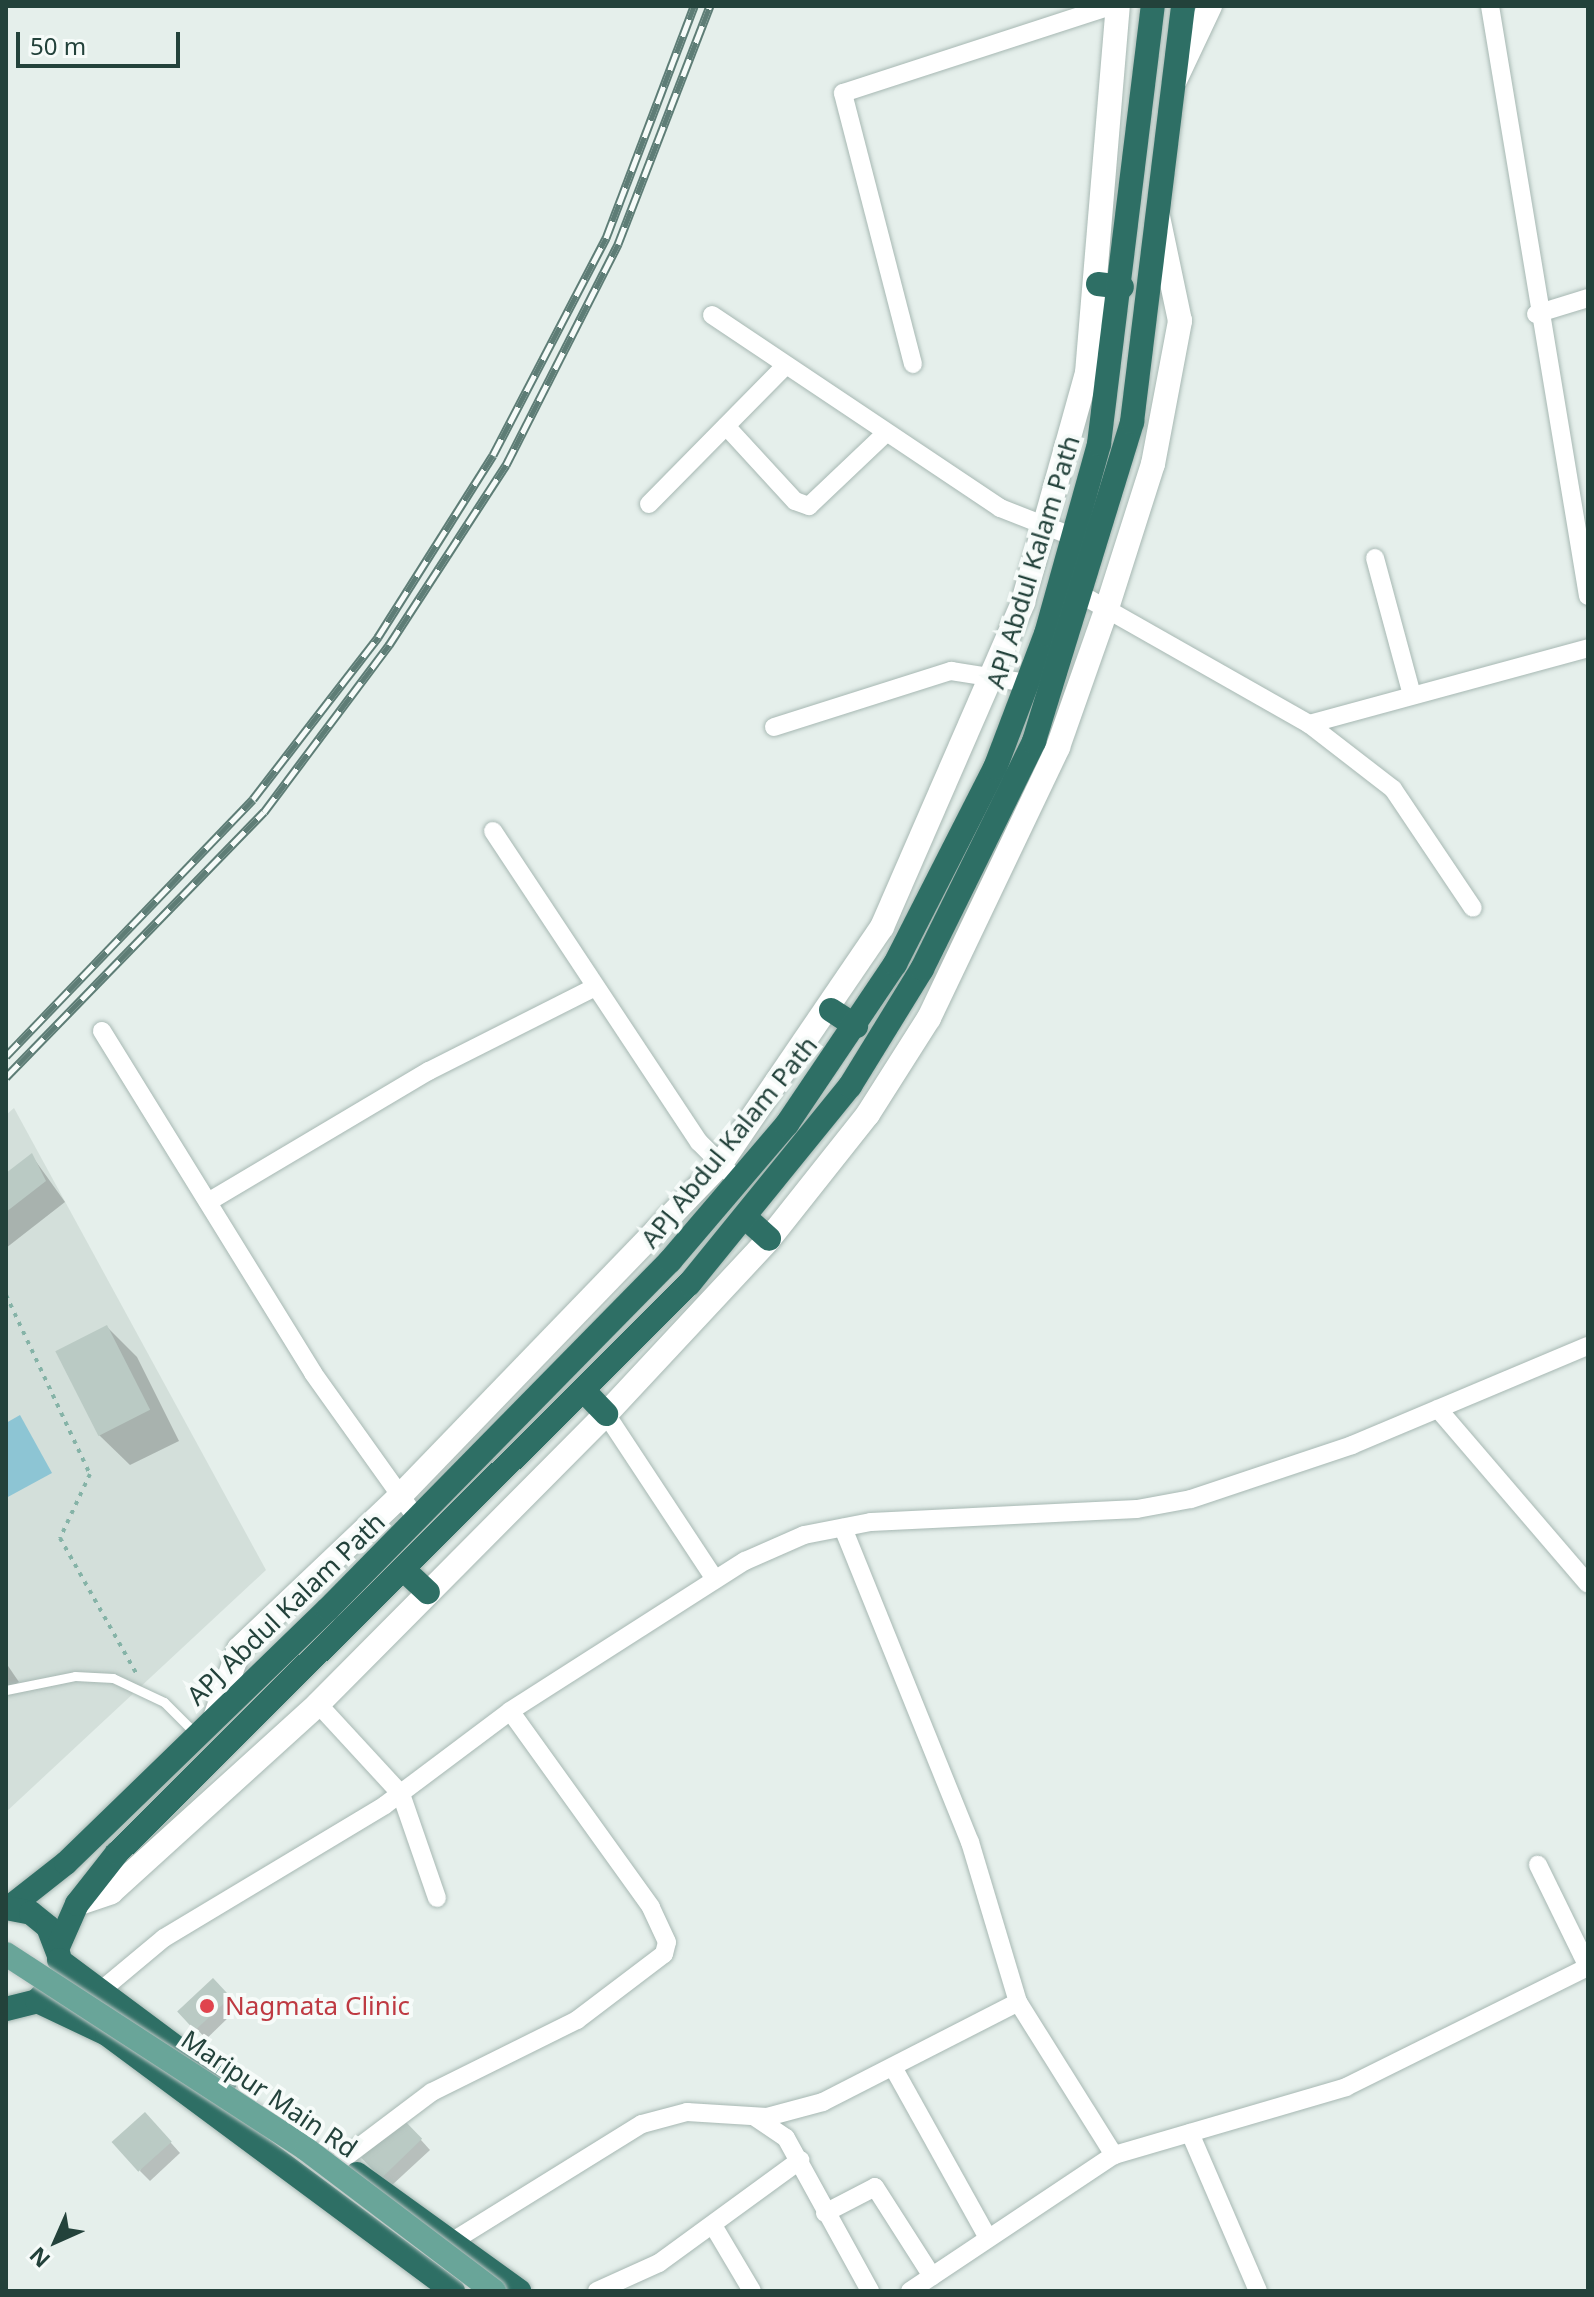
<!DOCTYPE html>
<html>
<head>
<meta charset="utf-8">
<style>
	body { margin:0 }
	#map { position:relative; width:1594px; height:2297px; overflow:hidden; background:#e5efeb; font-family:"Noto Sans",sans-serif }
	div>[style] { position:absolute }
	.built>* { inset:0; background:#d3dfda }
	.water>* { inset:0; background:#8dc5d4 }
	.shadow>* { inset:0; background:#0003; transform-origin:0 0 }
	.building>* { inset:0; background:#bacac4; transform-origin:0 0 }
	.path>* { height:4px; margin-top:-2px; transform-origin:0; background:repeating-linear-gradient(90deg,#85b3a7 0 4px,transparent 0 10px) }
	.roads { filter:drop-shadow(0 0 2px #a7b8b3) drop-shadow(0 0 2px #a7b8b3) }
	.lane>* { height:9px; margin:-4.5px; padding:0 4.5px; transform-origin:4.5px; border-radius:4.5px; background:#fff }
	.street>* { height:18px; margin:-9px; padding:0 9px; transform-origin:9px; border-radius:9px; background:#fff }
	.secondary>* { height:24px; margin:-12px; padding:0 12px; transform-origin:12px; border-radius:12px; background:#fff }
	.highway>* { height:24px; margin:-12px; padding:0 12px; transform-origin:12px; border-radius:12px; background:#2e6f65 }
	.rail>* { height:9px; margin-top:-4.5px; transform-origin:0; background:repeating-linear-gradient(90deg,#f6fbf9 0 18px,#5e7d76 0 36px); box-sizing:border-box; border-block:2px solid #5e7d76 }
	.bridges { filter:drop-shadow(0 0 2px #c1cac8) drop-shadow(0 0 2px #c1cac8) }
	.primary-bridge>* { height:24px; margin:-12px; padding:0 12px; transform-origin:12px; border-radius:12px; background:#69a599 }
	.dots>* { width:22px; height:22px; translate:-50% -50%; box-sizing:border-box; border:4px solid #f6fbf9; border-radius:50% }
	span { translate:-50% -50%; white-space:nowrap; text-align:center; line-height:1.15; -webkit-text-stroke:8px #f6fbf9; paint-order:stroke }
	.street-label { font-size:26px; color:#23423b }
	.health-label { font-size:26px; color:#be3a42 }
	.left { translate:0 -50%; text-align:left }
	.frame { position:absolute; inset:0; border:8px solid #23423b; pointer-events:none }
	.north { position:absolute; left:16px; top:2201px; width:80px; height:80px; -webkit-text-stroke:6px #f6fbf9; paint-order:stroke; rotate:225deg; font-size:22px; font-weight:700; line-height:32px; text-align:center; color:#23423b }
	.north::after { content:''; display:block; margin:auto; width:28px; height:36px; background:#23423b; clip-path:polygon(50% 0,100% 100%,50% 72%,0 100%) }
	.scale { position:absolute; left:16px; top:32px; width:164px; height:36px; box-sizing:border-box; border:4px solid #23423b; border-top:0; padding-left:10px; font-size:24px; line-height:28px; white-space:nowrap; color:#23423b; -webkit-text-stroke:6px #f6fbf9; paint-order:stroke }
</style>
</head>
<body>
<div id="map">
	<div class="built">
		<i style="clip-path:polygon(14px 1108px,266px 1570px,6px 1812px,6px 1115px)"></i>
	</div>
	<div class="water">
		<i style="clip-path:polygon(20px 1415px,52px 1473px,6px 1498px,6px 1423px)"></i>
	</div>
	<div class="shadow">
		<i style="clip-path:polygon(32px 1156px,65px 1202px,6px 1248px,6px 1175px)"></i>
		<i style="clip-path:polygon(107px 1327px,137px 1357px,179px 1441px,130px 1465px,99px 1435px)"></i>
		<i style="clip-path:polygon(6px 1663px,19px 1682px,6px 1691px)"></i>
		<i style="left:213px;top:1981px;width:37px;height:45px;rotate:46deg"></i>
		<i style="clip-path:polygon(155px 2125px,180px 2153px,150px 2181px,140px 2171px)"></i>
		<i style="clip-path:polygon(412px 2130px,430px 2150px,391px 2186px,381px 2176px)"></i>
	</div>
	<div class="building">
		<i style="clip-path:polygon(32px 1153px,46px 1181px,6px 1212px,6px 1173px)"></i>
		<i style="left:107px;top:1325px;width:95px;height:58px;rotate:63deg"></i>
		<i style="left:213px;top:1978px;width:26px;height:49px;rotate:47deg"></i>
		<i style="left:145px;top:2112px;width:40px;height:45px;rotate:48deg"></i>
		<i style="left:402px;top:2118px;width:29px;height:57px;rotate:46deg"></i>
	</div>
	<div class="path">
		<i style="left:6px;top:1295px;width:198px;rotate:64.9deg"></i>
		<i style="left:90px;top:1474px;width:71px;rotate:115.1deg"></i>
		<i style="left:60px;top:1538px;width:155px;rotate:60.6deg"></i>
	</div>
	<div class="roads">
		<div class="lane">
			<i style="left:6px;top:1690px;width:70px;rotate:-11.5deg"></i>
			<i style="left:75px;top:1676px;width:38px;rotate:3deg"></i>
			<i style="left:113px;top:1678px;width:56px;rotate:25.2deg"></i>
			<i style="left:164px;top:1702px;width:47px;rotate:45deg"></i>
		</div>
		<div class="street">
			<i style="left:1490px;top:6px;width:598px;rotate:80.57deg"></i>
			<i style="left:1536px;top:314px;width:54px;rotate:-17.1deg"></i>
			<i style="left:712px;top:315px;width:347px;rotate:33.8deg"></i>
			<i style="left:1000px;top:508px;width:90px;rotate:21.4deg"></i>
			<i style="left:913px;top:364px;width:280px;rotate:-104.5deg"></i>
			<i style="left:843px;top:93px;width:281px;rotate:-18deg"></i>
			<i style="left:726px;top:426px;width:102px;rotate:47.4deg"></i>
			<i style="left:795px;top:501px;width:15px;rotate:20deg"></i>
			<i style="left:809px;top:506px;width:106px;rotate:-43.5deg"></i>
			<i style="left:649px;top:504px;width:195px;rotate:-45.4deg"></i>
			<i style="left:1375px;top:558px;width:138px;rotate:74.9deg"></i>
			<i style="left:1082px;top:595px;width:261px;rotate:29.6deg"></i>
			<i style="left:1309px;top:724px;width:289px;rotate:-15.2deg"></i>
			<i style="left:1309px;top:724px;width:106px;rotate:37.7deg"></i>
			<i style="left:1393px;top:789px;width:143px;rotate:56.1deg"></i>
			<i style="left:774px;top:727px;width:186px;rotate:-17.6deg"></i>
			<i style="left:951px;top:671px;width:78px;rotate:8.9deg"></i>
			<i style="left:493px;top:831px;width:373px;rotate:56.5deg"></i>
			<i style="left:699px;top:1142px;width:57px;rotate:45deg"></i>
			<i style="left:102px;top:1031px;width:402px;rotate:58.3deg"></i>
			<i style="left:313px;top:1373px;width:181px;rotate:54.5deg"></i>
			<i style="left:208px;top:1202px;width:257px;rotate:-30.7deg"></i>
			<i style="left:429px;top:1071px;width:184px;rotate:-26.8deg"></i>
			<i style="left:1438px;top:1409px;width:230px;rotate:49.4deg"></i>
			<i style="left:606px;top:1414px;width:196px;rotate:56.6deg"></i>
			<i style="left:843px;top:1528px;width:339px;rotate:68deg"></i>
			<i style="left:970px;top:1842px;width:167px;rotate:73.3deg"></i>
			<i style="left:1018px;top:2002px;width:181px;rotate:57.9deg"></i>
			<i style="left:318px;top:1704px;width:122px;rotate:47.3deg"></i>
			<i style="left:401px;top:1794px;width:110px;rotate:70.9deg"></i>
			<i style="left:98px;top:1993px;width:86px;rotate:-39.8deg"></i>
			<i style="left:164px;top:1938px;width:258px;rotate:-31deg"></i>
			<i style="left:385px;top:1805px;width:156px;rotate:-36.9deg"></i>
			<i style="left:510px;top:1711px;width:279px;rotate:-32.6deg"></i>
			<i style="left:745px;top:1561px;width:64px;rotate:-23.8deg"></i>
			<i style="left:804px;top:1535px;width:68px;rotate:-11deg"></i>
			<i style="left:871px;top:1522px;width:266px;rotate:-2.8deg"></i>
			<i style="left:1137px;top:1509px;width:55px;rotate:-10.5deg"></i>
			<i style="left:1191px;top:1499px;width:170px;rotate:-18.5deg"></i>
			<i style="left:1352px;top:1445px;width:256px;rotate:-22.8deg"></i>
			<i style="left:894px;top:2069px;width:193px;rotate:60.9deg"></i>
			<i style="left:755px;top:2117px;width:37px;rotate:34deg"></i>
			<i style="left:786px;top:2138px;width:175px;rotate:61.2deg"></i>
			<i style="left:1190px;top:2133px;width:172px;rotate:66.7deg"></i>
			<i style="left:339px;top:2162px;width:116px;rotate:-37deg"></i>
			<i style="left:432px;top:2092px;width:162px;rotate:-26.4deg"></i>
			<i style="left:577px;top:2020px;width:109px;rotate:-37.2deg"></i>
			<i style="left:664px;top:1954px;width:12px;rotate:-76deg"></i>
			<i style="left:667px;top:1942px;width:38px;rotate:-115deg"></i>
			<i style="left:651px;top:1907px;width:241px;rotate:-125.7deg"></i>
			<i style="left:825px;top:2213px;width:56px;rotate:-27.5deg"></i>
			<i style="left:875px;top:2187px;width:106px;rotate:57.4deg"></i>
			<i style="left:714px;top:2227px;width:74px;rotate:59.3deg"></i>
			<i style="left:453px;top:2241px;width:222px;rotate:-31.8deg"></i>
			<i style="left:642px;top:2124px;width:47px;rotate:-14.9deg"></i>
			<i style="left:687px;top:2112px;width:80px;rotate:3.6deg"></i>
			<i style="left:767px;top:2117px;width:58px;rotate:-15deg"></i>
			<i style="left:823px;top:2102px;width:219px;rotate:-27.1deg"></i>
			<i style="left:597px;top:2291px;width:68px;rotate:-24.3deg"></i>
			<i style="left:659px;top:2263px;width:175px;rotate:-36.1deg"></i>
			<i style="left:910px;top:2291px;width:245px;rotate:-33.7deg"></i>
			<i style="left:1114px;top:2155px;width:242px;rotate:-16.3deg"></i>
			<i style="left:1346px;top:2087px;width:270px;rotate:-26.4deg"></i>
			<i style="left:1588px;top:1967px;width:114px;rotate:-116.1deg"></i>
		</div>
		<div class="secondary">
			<i style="left:1175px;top:80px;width:82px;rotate:-64.7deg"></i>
			<i style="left:215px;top:1718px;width:73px;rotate:-70.8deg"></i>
			<i style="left:239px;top:1649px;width:219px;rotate:-43.5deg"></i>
			<i style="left:398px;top:1498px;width:462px;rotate:-46deg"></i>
			<i style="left:719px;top:1166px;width:289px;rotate:-55.7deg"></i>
			<i style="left:882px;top:927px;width:354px;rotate:-66.5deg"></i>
			<i style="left:1023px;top:602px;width:238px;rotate:-74.4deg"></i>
			<i style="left:1087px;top:373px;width:368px;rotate:-85.2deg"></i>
			<i style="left:77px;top:1904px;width:36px;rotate:-19deg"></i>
			<i style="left:111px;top:1892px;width:280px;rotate:-42.2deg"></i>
			<i style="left:318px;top:1704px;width:409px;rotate:-45.2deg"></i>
			<i style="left:606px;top:1414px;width:239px;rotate:-47deg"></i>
			<i style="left:769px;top:1239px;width:159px;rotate:-51.6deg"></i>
			<i style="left:868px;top:1114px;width:114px;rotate:-57.6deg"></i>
			<i style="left:929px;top:1018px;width:300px;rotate:-64.5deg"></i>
			<i style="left:1058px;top:747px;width:147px;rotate:-70.6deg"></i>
			<i style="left:1107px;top:608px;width:151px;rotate:-72.3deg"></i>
			<i style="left:1153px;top:464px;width:146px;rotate:-79.3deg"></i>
			<i style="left:1180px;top:321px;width:106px;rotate:-101.9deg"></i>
		</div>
		<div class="highway">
			<i style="left:1098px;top:284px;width:24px;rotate:7deg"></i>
			<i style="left:831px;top:1010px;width:30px;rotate:33deg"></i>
			<i style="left:746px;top:1218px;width:31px;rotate:42deg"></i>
			<i style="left:584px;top:1391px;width:32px;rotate:46deg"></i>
			<i style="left:403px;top:1569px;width:34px;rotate:43deg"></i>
			<i style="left:10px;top:1907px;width:71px;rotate:-38.2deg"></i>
			<i style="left:66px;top:1863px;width:365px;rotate:-44.1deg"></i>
			<i style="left:328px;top:1609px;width:488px;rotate:-45.5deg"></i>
			<i style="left:670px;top:1261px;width:180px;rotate:-49.5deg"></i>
			<i style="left:787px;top:1124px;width:193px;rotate:-56deg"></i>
			<i style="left:895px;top:964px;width:220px;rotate:-63deg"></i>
			<i style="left:995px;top:768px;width:143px;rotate:-69.2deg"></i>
			<i style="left:1046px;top:634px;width:197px;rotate:-74.4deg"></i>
			<i style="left:1099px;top:444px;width:441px;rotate:-83deg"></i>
			<i style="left:6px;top:1908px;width:25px;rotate:11deg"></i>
			<i style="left:31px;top:1913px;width:22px;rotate:39deg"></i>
			<i style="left:48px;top:1927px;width:30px;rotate:69deg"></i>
			<i style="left:58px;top:1947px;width:47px;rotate:-66.2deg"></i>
			<i style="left:77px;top:1904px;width:65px;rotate:-51.9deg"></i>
			<i style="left:117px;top:1853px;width:807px;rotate:-44.85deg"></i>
			<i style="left:689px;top:1284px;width:255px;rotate:-50.9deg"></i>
			<i style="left:850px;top:1086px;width:137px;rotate:-58.4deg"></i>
			<i style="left:922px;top:969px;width:254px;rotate:-63.8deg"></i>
			<i style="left:1034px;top:741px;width:334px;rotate:-72.9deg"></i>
			<i style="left:1132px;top:422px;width:419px;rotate:-83deg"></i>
			<i style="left:59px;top:1960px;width:206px;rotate:36.7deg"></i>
			<i style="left:37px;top:2001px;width:77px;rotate:25.2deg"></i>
			<i style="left:107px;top:2034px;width:431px;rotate:36.6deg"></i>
			<i style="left:6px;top:2009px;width:32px;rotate:-14deg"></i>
			<i style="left:37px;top:2001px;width:16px;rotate:-47deg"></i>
			<i style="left:357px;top:2174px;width:200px;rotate:35.8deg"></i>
		</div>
	</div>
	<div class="rail">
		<i style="left:6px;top:1056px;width:356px;rotate:-46.1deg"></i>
		<i style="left:253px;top:799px;width:205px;rotate:-52.3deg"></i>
		<i style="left:378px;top:637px;width:215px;rotate:-57.7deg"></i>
		<i style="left:493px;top:455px;width:245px;rotate:-62.5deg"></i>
		<i style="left:606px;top:238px;width:248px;rotate:-69.2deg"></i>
		<i style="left:6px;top:1077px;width:370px;rotate:-45.8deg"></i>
		<i style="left:264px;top:812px;width:209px;rotate:-53.2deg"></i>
		<i style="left:389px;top:645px;width:215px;rotate:-57deg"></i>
		<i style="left:506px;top:465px;width:248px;rotate:-63.1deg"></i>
		<i style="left:618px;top:244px;width:255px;rotate:-68.9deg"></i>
	</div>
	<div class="bridges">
		<div class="primary-bridge">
			<i style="left:6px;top:1954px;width:358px;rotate:33deg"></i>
			<i style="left:306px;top:2149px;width:236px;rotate:37.1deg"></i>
		</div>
	</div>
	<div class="dots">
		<i style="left:207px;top:2006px;background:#e0444e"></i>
	</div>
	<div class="street-label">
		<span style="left:1033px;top:562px;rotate:-73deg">APJ Abdul Kalam Path</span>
		<span style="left:729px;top:1142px;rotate:-51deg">APJ Abdul Kalam Path</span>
		<span style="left:286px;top:1609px;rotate:-44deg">APJ Abdul Kalam Path</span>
		<span style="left:269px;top:2094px;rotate:34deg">Maripur Main Rd</span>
	</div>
	<div class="health-label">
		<span class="left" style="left:225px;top:2006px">Nagmata Clinic</span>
	</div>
	<div class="frame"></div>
	<div class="north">N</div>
	<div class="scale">50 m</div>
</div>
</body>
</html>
